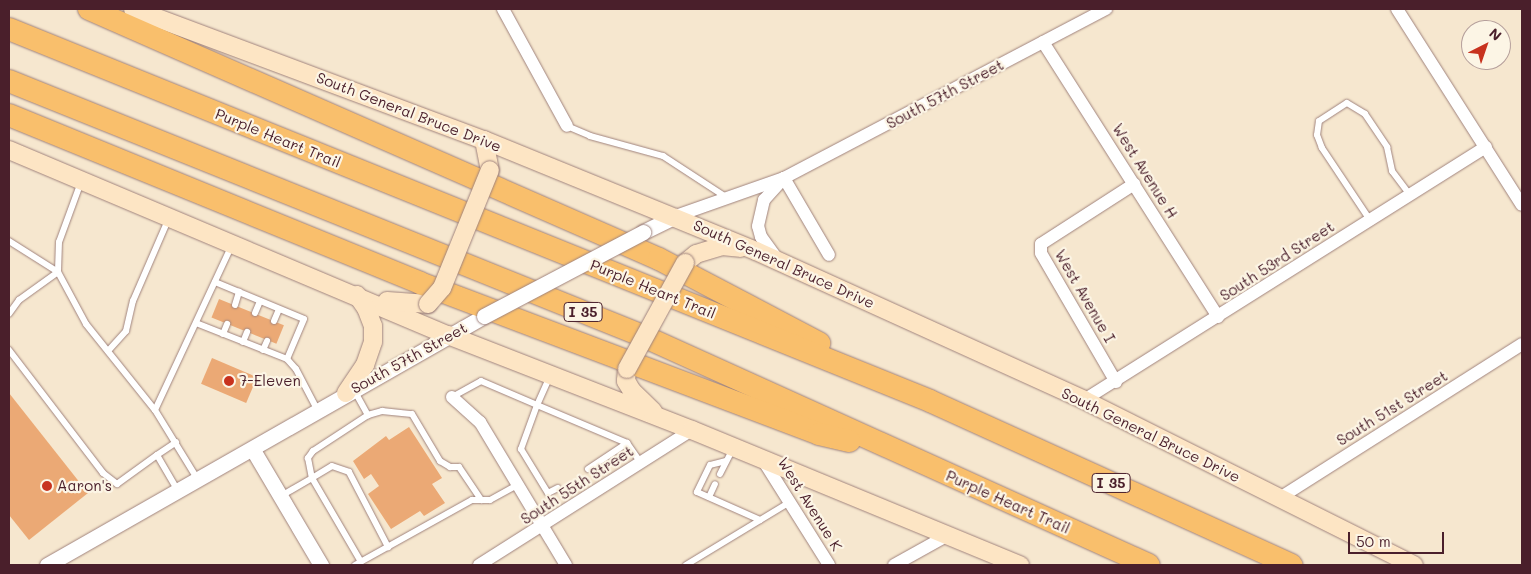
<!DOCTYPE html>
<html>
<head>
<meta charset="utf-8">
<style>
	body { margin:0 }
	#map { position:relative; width:1531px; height:574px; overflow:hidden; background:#f6e7cf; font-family:Mali,sans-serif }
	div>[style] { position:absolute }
	.building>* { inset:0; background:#eba975; transform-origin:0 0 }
	.roads { filter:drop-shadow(0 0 1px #a0837d) drop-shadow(0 0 1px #a0837d) }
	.service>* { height:6px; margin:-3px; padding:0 3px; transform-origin:3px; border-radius:3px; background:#fff }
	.minor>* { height:12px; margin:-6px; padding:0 6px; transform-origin:6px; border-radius:6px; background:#fff }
	.tertiary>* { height:15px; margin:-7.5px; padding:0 7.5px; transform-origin:7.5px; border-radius:7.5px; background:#fff }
	.secondary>* { height:18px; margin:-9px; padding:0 9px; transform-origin:9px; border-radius:9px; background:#fde5c4 }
	.motorway>* { height:22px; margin:-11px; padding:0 11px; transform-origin:11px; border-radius:11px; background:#f9bf6c }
	.bridges { filter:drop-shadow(0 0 1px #a0837d) drop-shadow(0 0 1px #a0837d) }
	.tertiary-bridge>* { height:15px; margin:-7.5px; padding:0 7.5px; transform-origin:7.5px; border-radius:7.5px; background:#fff }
	.secondary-bridge>* { height:18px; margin:-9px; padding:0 9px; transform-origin:9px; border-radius:9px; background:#fde5c4 }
	.dots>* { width:14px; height:14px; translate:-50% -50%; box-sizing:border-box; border:2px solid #fcf5e5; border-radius:50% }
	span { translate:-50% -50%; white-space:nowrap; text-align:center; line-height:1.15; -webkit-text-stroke:4.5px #fcf5e5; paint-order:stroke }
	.shield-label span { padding:1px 4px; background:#fcf5e5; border:1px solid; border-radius:4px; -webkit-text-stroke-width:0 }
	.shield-label { font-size:14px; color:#4a1f2b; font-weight:700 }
	.street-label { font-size:15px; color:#4a1f2b }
	.poi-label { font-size:15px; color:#4a1f2b }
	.left { translate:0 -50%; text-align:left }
	.frame { position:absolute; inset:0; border:10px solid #4a1f2b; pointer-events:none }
	.north { position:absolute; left:1461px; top:20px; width:50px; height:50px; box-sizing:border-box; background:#fcf5e5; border:1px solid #b59f9b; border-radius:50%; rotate:41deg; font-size:14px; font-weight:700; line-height:20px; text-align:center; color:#4a1f2b }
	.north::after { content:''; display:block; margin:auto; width:18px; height:22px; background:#c8321e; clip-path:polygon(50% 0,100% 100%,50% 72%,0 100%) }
	.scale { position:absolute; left:1348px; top:532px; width:96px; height:22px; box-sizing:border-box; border:2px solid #4a1f2b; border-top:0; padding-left:6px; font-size:15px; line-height:18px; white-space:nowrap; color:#4a1f2b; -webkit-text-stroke:4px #fcf5e5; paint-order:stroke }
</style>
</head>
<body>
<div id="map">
	<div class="building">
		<i style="left:219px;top:299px;width:70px;height:20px;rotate:22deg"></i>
		<i style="left:212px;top:358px;width:49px;height:28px;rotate:23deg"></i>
		<i style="clip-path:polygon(9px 393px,88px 493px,29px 540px,9px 515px)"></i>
		<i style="clip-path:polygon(409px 427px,442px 478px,432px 484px,445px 503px,424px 516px,420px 511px,391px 529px,368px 494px,379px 486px,371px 474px,364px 479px,353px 461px,386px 436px,389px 440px)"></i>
	</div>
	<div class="roads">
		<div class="service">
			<i style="left:567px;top:126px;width:25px;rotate:23deg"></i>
			<i style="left:590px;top:136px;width:76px;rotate:15.3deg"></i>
			<i style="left:663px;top:156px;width:75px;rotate:33.1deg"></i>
			<i style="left:81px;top:182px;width:64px;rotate:110.1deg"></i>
			<i style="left:59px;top:242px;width:30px;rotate:92deg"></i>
			<i style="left:58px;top:272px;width:59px;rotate:61.7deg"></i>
			<i style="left:86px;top:324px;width:110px;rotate:51.3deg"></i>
			<i style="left:155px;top:410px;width:82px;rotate:58.4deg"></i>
			<i style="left:1370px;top:220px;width:87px;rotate:-123.7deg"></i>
			<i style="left:1322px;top:148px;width:14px;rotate:-111deg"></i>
			<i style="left:1317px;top:135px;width:14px;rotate:-82deg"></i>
			<i style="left:1319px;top:121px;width:33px;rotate:-33deg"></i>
			<i style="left:1347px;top:103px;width:21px;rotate:31deg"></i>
			<i style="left:1365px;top:114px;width:40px;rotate:56deg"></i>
			<i style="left:1387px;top:147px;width:25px;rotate:78deg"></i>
			<i style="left:1392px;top:171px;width:30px;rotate:53deg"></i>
			<i style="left:9px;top:241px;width:58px;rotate:32.3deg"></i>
			<i style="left:58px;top:272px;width:48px;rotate:144.3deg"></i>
			<i style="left:19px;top:300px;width:17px;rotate:126deg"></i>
			<i style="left:215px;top:282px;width:96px;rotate:22.6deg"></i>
			<i style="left:304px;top:319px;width:43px;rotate:113deg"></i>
			<i style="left:287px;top:359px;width:13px;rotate:48deg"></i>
			<i style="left:296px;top:369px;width:47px;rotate:62.4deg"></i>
			<i style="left:235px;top:305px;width:14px;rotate:-73deg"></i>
			<i style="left:255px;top:313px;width:13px;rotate:-67deg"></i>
			<i style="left:274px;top:321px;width:13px;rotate:-67deg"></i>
			<i style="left:196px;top:323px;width:98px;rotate:21.6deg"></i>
			<i style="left:223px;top:334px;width:11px;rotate:-68deg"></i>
			<i style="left:243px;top:342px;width:11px;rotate:-68deg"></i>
			<i style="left:9px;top:350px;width:155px;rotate:52.6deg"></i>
			<i style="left:103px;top:473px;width:18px;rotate:38deg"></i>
			<i style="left:117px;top:484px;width:49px;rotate:-35.9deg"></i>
			<i style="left:157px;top:455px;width:42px;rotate:59.7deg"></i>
			<i style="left:263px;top:350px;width:10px;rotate:-66deg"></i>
			<i style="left:108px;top:351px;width:27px;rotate:-48deg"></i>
			<i style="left:126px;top:331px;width:31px;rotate:-77deg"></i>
			<i style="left:133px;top:301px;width:90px;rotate:-66.6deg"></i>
			<i style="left:550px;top:376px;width:32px;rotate:114deg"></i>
			<i style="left:537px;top:405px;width:98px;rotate:22.9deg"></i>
			<i style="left:627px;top:443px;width:24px;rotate:55deg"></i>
			<i style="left:354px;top:390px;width:29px;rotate:61deg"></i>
			<i style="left:368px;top:415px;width:15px;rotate:-16deg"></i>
			<i style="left:382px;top:411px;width:30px;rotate:6deg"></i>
			<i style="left:412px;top:414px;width:55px;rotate:59.2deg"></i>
			<i style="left:440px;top:461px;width:12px;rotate:31deg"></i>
			<i style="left:450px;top:467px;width:9px"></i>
			<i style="left:459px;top:467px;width:40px;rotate:56deg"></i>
			<i style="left:452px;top:397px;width:33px;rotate:-29deg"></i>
			<i style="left:481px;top:381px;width:61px;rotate:23.2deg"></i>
			<i style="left:537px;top:405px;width:47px;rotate:110deg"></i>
			<i style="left:521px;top:449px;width:52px;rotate:58.5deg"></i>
			<i style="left:548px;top:493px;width:11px;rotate:-27deg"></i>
			<i style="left:155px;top:410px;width:182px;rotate:-65deg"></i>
			<i style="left:368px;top:415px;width:66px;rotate:146.8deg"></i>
			<i style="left:313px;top:451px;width:9px;rotate:126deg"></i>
			<i style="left:308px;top:458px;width:20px;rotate:79deg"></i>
			<i style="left:312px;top:478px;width:23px;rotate:-31deg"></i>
			<i style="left:332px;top:466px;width:18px;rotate:19deg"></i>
			<i style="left:349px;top:472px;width:85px;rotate:62.5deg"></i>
			<i style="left:157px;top:455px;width:23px;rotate:-34deg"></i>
			<i style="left:726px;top:461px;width:16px;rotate:166deg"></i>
			<i style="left:710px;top:465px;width:30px;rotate:116deg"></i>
			<i style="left:697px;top:492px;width:69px;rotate:24deg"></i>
			<i style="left:588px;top:469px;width:47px;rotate:-33.7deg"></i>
			<i style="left:720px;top:474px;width:29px;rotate:-63deg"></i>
			<i style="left:281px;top:496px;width:36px;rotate:-30deg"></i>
			<i style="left:312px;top:478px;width:97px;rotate:59.7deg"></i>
			<i style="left:709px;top:497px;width:14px;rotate:-65deg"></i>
			<i style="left:355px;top:565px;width:134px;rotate:-29.1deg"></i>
			<i style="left:472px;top:500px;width:18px"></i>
			<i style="left:490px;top:500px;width:33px;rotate:-29deg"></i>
			<i style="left:686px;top:565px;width:122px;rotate:-31.2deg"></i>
		</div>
		<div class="minor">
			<i style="left:503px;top:9px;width:133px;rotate:61.3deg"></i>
			<i style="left:1397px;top:9px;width:232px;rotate:57.5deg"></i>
			<i style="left:1043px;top:42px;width:326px;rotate:57.5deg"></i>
			<i style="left:676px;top:216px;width:114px;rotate:-19.4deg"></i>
			<i style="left:784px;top:178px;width:364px;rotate:-27.7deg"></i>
			<i style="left:778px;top:260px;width:29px;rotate:-126deg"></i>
			<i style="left:761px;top:237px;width:11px;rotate:-105deg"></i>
			<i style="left:758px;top:226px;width:27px;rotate:-77deg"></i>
			<i style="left:764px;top:200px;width:30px;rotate:-48deg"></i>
			<i style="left:784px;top:178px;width:89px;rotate:59.7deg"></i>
			<i style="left:1116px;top:382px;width:149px;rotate:-120.2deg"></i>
			<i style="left:1041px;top:253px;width:9px;rotate:-90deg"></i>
			<i style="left:1041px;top:244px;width:111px;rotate:-32.8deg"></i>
			<i style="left:452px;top:397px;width:38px;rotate:42deg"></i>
			<i style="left:480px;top:422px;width:167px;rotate:59deg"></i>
			<i style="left:1084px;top:400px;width:475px;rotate:-32.2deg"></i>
			<i style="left:763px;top:460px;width:124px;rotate:57.8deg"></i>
			<i style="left:1278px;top:499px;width:289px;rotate:-32.4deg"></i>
			<i style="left:479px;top:565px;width:252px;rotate:-32.4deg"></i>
			<i style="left:894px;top:565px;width:62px;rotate:-29.1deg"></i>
		</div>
		<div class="tertiary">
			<i style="left:643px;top:232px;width:37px;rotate:-26deg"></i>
			<i style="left:253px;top:450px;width:134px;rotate:59.4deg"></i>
			<i style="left:47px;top:565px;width:503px;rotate:-29.67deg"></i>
		</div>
		<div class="secondary">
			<i style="left:133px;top:9px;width:375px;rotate:20.5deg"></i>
			<i style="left:484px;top:140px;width:294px;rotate:22.2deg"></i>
			<i style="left:756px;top:251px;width:360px;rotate:24.4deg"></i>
			<i style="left:1084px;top:400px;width:369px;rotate:26.6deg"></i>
			<i style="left:484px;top:140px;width:31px;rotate:79deg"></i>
			<i style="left:9px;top:150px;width:476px;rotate:22.9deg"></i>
			<i style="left:448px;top:335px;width:262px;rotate:21.3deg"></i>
			<i style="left:692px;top:430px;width:355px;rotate:22.4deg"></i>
			<i style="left:685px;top:263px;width:14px;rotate:-39deg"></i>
			<i style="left:696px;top:254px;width:27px;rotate:-17deg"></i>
			<i style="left:722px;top:246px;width:18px;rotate:6deg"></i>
			<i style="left:387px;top:301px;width:41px;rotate:4.2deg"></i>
			<i style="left:627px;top:369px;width:12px;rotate:95deg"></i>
			<i style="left:626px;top:381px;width:12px;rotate:59deg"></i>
			<i style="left:632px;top:391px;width:29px;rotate:44deg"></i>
			<i style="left:346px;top:393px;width:34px;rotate:-56deg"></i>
			<i style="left:365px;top:365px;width:24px;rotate:-71deg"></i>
			<i style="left:373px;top:342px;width:16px;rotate:-90deg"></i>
			<i style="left:373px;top:326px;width:19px;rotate:-111deg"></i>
			<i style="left:366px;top:308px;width:16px;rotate:-125deg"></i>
		</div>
		<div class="motorway">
			<i style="left:89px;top:9px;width:622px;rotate:23.68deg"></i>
			<i style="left:659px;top:259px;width:181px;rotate:27.7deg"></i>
			<i style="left:9px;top:29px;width:993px;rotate:21.99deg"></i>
			<i style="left:930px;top:401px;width:397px;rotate:24.4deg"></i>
			<i style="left:9px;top:81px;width:683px;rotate:21.91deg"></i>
			<i style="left:643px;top:336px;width:555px;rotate:24.35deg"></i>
			<i style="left:9px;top:115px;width:444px;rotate:22.2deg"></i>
			<i style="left:420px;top:283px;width:427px;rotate:20.7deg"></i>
			<i style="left:819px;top:434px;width:31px;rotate:13deg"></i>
		</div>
	</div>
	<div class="bridges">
		<div class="tertiary-bridge">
			<i style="left:484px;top:316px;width:180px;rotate:-27.8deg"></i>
		</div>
		<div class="secondary-bridge">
			<i style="left:428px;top:304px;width:21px;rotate:-49deg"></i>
			<i style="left:442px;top:288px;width:127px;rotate:-67.9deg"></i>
			<i style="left:627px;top:369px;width:121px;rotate:-61.3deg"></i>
		</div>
	</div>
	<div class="dots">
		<i style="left:229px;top:381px;background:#c8321e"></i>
		<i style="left:47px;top:486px;background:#c8321e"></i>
	</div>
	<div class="shield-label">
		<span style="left:583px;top:312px">I 35</span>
		<span style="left:1111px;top:483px">I 35</span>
	</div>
	<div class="street-label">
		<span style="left:945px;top:94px;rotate:-28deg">South 57th Street</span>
		<span style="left:409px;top:112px;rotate:21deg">South General Bruce Drive</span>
		<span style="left:278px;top:138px;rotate:22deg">Purple Heart Trail</span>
		<span style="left:1145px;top:171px;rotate:58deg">West Avenue H</span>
		<span style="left:1277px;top:261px;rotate:-33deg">South 53rd Street</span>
		<span style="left:784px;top:264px;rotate:24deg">South General Bruce Drive</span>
		<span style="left:653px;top:289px;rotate:22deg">Purple Heart Trail</span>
		<span style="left:1085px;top:296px;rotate:60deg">West Avenue I</span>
		<span style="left:409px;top:358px;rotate:-29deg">South 57th Street</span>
		<span style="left:1392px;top:408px;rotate:-32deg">South 51st Street</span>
		<span style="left:1151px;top:435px;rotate:26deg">South General Bruce Drive</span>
		<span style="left:577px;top:485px;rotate:-33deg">South 55th Street</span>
		<span style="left:1008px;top:502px;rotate:24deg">Purple Heart Trail</span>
		<span style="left:810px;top:504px;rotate:58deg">West Avenue K</span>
	</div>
	<div class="poi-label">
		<span class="left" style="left:239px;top:381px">7-Eleven</span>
		<span class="left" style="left:57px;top:486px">Aaron's</span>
	</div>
	<div class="frame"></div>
	<div class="north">N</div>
	<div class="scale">50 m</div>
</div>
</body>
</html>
